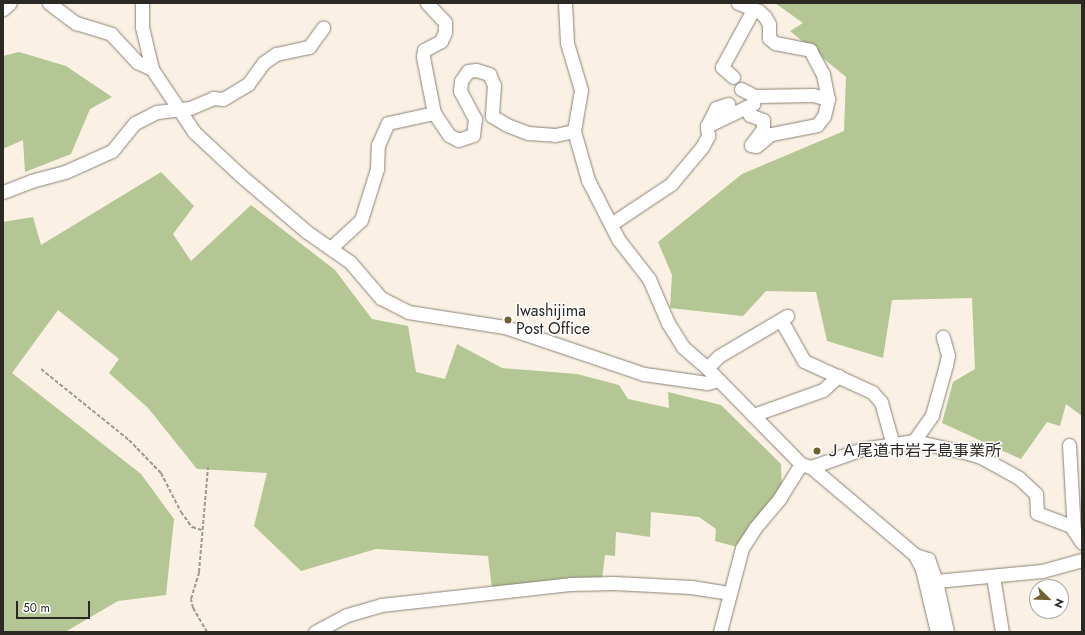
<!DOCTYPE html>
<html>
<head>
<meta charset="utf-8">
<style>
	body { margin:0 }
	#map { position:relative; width:1085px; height:635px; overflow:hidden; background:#faf0e3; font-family:Jost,"Noto Sans JP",sans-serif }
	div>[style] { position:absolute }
	.forest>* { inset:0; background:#b4c693 }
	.path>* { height:2px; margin-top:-1px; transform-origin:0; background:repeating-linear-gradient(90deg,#9f988e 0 4px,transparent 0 6px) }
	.roads { filter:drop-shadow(0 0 1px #8b8277) drop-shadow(0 0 1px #8b8277) }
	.minor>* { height:13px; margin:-6.5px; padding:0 6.5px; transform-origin:6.5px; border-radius:6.5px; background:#fff }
	.dots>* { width:11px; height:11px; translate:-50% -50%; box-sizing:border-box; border:2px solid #fff; border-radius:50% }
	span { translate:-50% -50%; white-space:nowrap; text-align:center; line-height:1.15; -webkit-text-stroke:3px #fff; paint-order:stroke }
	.poi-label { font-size:16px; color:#2c2924 }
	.left { translate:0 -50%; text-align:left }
	.frame { position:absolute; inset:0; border:4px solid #2c2924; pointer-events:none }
	.north { position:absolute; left:1029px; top:579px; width:40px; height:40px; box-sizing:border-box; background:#fff; border:1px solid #aba9a7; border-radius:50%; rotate:113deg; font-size:11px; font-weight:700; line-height:16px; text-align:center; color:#2c2924 }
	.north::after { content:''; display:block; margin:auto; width:14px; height:18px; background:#70612f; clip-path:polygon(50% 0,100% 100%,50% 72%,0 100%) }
	.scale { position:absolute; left:16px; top:601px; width:74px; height:18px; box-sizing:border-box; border:2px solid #2c2924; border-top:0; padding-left:5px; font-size:12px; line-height:14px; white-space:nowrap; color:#2c2924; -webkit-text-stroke:3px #fff; paint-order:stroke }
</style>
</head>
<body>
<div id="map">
	<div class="forest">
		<i style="clip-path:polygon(775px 3px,1082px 3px,1082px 416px,1066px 404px,1060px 426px,1047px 422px,1021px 459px,942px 423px,953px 382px,975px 369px,972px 298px,892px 300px,883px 358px,827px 341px,816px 292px,766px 291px,743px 316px,670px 308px,672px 275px,658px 242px,742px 174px,844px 131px,846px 77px,790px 31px,803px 23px)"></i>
		<i style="clip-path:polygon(19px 52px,66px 66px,112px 97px,90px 109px,71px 154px,25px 172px,23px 140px,3px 149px,3px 56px)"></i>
		<i style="clip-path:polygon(161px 172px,194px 206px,173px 234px,191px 261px,251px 205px,335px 270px,372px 319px,408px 326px,416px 372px,445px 379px,457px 344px,502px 368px,577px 374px,619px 385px,628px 399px,669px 408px,668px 392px,721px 405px,781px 464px,782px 491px,741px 548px,715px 541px,716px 529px,699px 517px,651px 512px,650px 537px,616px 532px,615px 556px,605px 555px,602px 579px,492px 590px,488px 556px,376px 549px,301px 571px,254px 526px,267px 473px,197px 469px,148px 408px,109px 373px,119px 359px,58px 310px,12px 373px,141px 474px,174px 519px,166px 595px,118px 601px,65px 632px,3px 632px,3px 222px,33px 217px,41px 245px)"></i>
	</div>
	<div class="path">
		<i style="left:41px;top:369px;width:113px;rotate:38.9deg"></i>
		<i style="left:129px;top:440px;width:46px;rotate:45.9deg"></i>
		<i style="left:161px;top:473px;width:44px;rotate:62.9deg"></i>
		<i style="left:181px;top:512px;width:19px;rotate:54deg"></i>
		<i style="left:192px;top:527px;width:10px;rotate:17deg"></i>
		<i style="left:207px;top:632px;width:28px;rotate:-120deg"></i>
		<i style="left:193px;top:608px;width:9px;rotate:-103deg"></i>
		<i style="left:191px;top:599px;width:28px;rotate:-73deg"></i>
		<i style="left:199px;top:572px;width:105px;rotate:-85.1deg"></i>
	</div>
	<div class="roads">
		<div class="minor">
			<i style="left:49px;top:3px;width:34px;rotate:37deg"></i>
			<i style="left:76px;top:23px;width:37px;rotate:17deg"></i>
			<i style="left:111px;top:34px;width:38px;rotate:47deg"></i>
			<i style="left:137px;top:62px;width:17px;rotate:25deg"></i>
			<i style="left:142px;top:3px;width:24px;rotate:90deg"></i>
			<i style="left:142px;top:27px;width:43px;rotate:76.6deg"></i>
			<i style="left:152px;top:69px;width:76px;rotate:56.3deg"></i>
			<i style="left:194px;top:132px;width:62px;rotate:43deg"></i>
			<i style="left:239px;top:174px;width:89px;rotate:40.5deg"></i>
			<i style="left:307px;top:232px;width:52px;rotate:34.9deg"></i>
			<i style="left:350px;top:262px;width:48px;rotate:49.3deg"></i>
			<i style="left:381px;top:298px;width:30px;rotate:27deg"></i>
			<i style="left:408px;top:312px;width:98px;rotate:8.8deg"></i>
			<i style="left:505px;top:327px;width:147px;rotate:18.7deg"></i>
			<i style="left:644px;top:374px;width:64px;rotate:8.1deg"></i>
			<i style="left:707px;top:383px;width:11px;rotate:-15deg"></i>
			<i style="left:427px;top:3px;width:26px;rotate:47deg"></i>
			<i style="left:445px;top:22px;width:10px;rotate:90deg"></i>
			<i style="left:445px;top:32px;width:10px;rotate:114deg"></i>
			<i style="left:441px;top:41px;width:19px;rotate:152deg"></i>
			<i style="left:424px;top:50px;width:7px;rotate:98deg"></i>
			<i style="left:423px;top:57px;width:57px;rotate:78.9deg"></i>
			<i style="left:434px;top:113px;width:27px;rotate:56deg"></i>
			<i style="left:449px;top:135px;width:10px;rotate:29deg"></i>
			<i style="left:458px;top:140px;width:16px;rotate:-18deg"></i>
			<i style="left:473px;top:135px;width:16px;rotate:-83deg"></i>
			<i style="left:475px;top:119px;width:32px;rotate:-118deg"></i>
			<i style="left:460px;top:91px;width:10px;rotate:-84deg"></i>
			<i style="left:461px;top:81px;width:12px;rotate:-55deg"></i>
			<i style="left:468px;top:71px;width:8px;rotate:-7deg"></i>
			<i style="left:476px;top:70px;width:14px;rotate:17deg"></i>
			<i style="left:489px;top:74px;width:12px;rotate:66deg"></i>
			<i style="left:494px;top:85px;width:31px;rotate:94deg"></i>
			<i style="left:492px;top:116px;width:17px;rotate:31deg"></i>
			<i style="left:507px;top:125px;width:22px;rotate:21deg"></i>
			<i style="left:528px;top:133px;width:27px;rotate:4deg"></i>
			<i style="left:555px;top:135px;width:19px;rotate:-12deg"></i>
			<i style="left:565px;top:3px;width:40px;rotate:87.1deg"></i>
			<i style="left:567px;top:43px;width:49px;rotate:73.4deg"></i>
			<i style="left:581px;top:90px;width:42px;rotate:99.7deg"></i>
			<i style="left:574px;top:131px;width:51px;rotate:74.1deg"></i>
			<i style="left:588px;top:180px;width:66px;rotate:63deg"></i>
			<i style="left:618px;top:239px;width:51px;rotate:52.2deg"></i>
			<i style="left:649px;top:279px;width:48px;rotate:66.6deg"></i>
			<i style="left:668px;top:323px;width:28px;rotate:58deg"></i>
			<i style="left:683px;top:347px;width:32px;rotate:41deg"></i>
			<i style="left:707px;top:368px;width:134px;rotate:45.6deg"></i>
			<i style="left:801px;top:464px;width:40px;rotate:122deg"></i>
			<i style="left:780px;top:498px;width:39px;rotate:130deg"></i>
			<i style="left:755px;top:528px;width:24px;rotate:123deg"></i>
			<i style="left:742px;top:548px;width:87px;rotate:104.7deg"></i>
			<i style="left:738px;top:3px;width:22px;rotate:21deg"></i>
			<i style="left:759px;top:11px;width:8px;rotate:45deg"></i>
			<i style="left:765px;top:17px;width:8px;rotate:60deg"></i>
			<i style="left:769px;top:24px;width:14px;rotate:90deg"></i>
			<i style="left:769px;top:38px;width:8px;rotate:40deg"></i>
			<i style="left:775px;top:43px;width:36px;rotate:11deg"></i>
			<i style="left:810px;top:50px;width:27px;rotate:62deg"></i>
			<i style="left:823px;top:74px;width:25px;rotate:79deg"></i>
			<i style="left:828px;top:99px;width:17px;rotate:103deg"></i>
			<i style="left:824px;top:116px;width:11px;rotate:128deg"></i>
			<i style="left:817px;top:125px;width:47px;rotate:168.9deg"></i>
			<i style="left:771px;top:134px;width:19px;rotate:141deg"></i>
			<i style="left:756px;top:146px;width:5px;rotate:-169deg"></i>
			<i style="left:751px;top:145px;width:20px;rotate:-53deg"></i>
			<i style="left:763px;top:129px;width:9px;rotate:-90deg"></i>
			<i style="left:763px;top:120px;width:14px;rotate:-159deg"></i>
			<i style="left:750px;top:115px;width:9px;rotate:-117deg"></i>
			<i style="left:3px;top:9px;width:9px;rotate:-41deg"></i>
			<i style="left:733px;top:77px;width:15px;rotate:-138deg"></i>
			<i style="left:722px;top:67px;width:65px;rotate:-61.5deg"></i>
			<i style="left:741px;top:89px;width:16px;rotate:27deg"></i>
			<i style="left:707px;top:126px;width:20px;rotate:-63deg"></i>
			<i style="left:716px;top:108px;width:13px;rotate:-18deg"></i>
			<i style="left:3px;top:192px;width:30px;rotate:-21deg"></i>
			<i style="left:31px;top:181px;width:35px;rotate:-15deg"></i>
			<i style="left:65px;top:172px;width:51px;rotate:-24.1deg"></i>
			<i style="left:112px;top:151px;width:36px;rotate:-51deg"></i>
			<i style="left:135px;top:123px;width:25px;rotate:-27deg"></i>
			<i style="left:157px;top:112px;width:33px;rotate:-7deg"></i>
			<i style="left:190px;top:108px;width:25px;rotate:-23deg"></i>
			<i style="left:213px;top:98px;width:10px;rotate:6deg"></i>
			<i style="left:223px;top:99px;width:29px;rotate:-31deg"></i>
			<i style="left:248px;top:84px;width:26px;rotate:-54deg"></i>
			<i style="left:263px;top:63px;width:16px;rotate:-35deg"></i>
			<i style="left:276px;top:54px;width:34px;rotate:-12deg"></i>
			<i style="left:309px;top:47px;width:24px;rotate:-54deg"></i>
			<i style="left:611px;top:224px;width:72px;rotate:-33.7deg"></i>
			<i style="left:671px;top:184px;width:48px;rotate:-50deg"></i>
			<i style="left:702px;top:147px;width:13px;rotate:-61deg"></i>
			<i style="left:708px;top:136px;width:10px;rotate:-96deg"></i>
			<i style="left:707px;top:126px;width:51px;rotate:-25.6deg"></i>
			<i style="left:753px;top:104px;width:8px;rotate:-76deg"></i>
			<i style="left:755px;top:96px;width:58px;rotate:-1deg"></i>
			<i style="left:813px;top:95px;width:16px;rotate:15deg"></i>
			<i style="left:333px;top:250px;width:6px;rotate:-72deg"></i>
			<i style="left:335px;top:244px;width:35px;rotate:-43deg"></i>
			<i style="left:361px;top:220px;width:53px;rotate:-72.6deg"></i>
			<i style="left:377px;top:169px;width:24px;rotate:-88deg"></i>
			<i style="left:378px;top:145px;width:24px;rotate:-66deg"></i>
			<i style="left:388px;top:123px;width:47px;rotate:-12.3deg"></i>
			<i style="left:781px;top:320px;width:47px;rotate:60.7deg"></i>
			<i style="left:804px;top:361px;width:75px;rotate:24.5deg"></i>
			<i style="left:872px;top:392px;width:13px;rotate:48deg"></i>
			<i style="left:881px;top:402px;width:45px;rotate:74.4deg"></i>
			<i style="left:707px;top:368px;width:17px;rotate:-45deg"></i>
			<i style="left:719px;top:356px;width:79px;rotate:-30.5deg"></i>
			<i style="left:753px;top:415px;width:74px;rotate:-19.7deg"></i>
			<i style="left:823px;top:390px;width:21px;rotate:-43deg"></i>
			<i style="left:914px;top:441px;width:32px;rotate:-55deg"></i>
			<i style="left:932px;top:415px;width:52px;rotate:-74.4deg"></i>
			<i style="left:946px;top:365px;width:10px;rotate:-79deg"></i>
			<i style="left:948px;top:355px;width:19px;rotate:-106deg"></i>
			<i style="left:1069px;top:445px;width:86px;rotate:86.7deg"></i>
			<i style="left:801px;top:464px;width:10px;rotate:17deg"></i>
			<i style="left:811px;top:467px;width:54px;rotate:-19.4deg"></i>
			<i style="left:862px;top:449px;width:53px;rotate:-8.7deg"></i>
			<i style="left:914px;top:441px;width:55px;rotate:12.5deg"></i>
			<i style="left:968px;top:453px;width:14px;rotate:17deg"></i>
			<i style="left:981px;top:457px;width:43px;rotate:28.9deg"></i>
			<i style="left:1019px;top:478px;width:23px;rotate:43deg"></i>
			<i style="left:1036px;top:494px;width:19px;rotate:87deg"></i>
			<i style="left:1037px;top:513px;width:36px;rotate:21deg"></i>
			<i style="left:1071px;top:526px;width:20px;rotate:57deg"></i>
			<i style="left:811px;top:467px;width:136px;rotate:40.2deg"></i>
			<i style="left:915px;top:555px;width:16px;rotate:63deg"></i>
			<i style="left:922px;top:569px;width:65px;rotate:76.6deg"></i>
			<i style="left:915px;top:555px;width:14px;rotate:17deg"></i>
			<i style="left:928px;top:559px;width:23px;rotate:70deg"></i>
			<i style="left:936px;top:581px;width:52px;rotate:77.8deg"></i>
			<i style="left:993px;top:576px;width:57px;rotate:80.9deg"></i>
			<i style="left:936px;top:581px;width:106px;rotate:-5.4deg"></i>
			<i style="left:1042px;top:571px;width:41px;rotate:-15.4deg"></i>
			<i style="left:315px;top:632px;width:36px;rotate:-28deg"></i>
			<i style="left:347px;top:615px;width:35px;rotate:-16deg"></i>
			<i style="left:381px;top:605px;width:190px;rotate:-6.3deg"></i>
			<i style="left:570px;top:584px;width:44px;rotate:-1.3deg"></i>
			<i style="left:614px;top:583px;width:77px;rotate:3deg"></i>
			<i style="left:691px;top:587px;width:38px;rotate:9deg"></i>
		</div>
	</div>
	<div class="dots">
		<i style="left:508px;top:320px;background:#70612f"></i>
		<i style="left:817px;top:451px;background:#70612f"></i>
	</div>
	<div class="poi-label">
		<span class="left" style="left:516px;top:320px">Iwashijima<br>Post Office</span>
		<span class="left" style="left:825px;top:451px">ＪＡ尾道市岩子島事業所</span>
	</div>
	<div class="frame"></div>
	<div class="north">N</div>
	<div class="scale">50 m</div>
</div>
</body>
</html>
